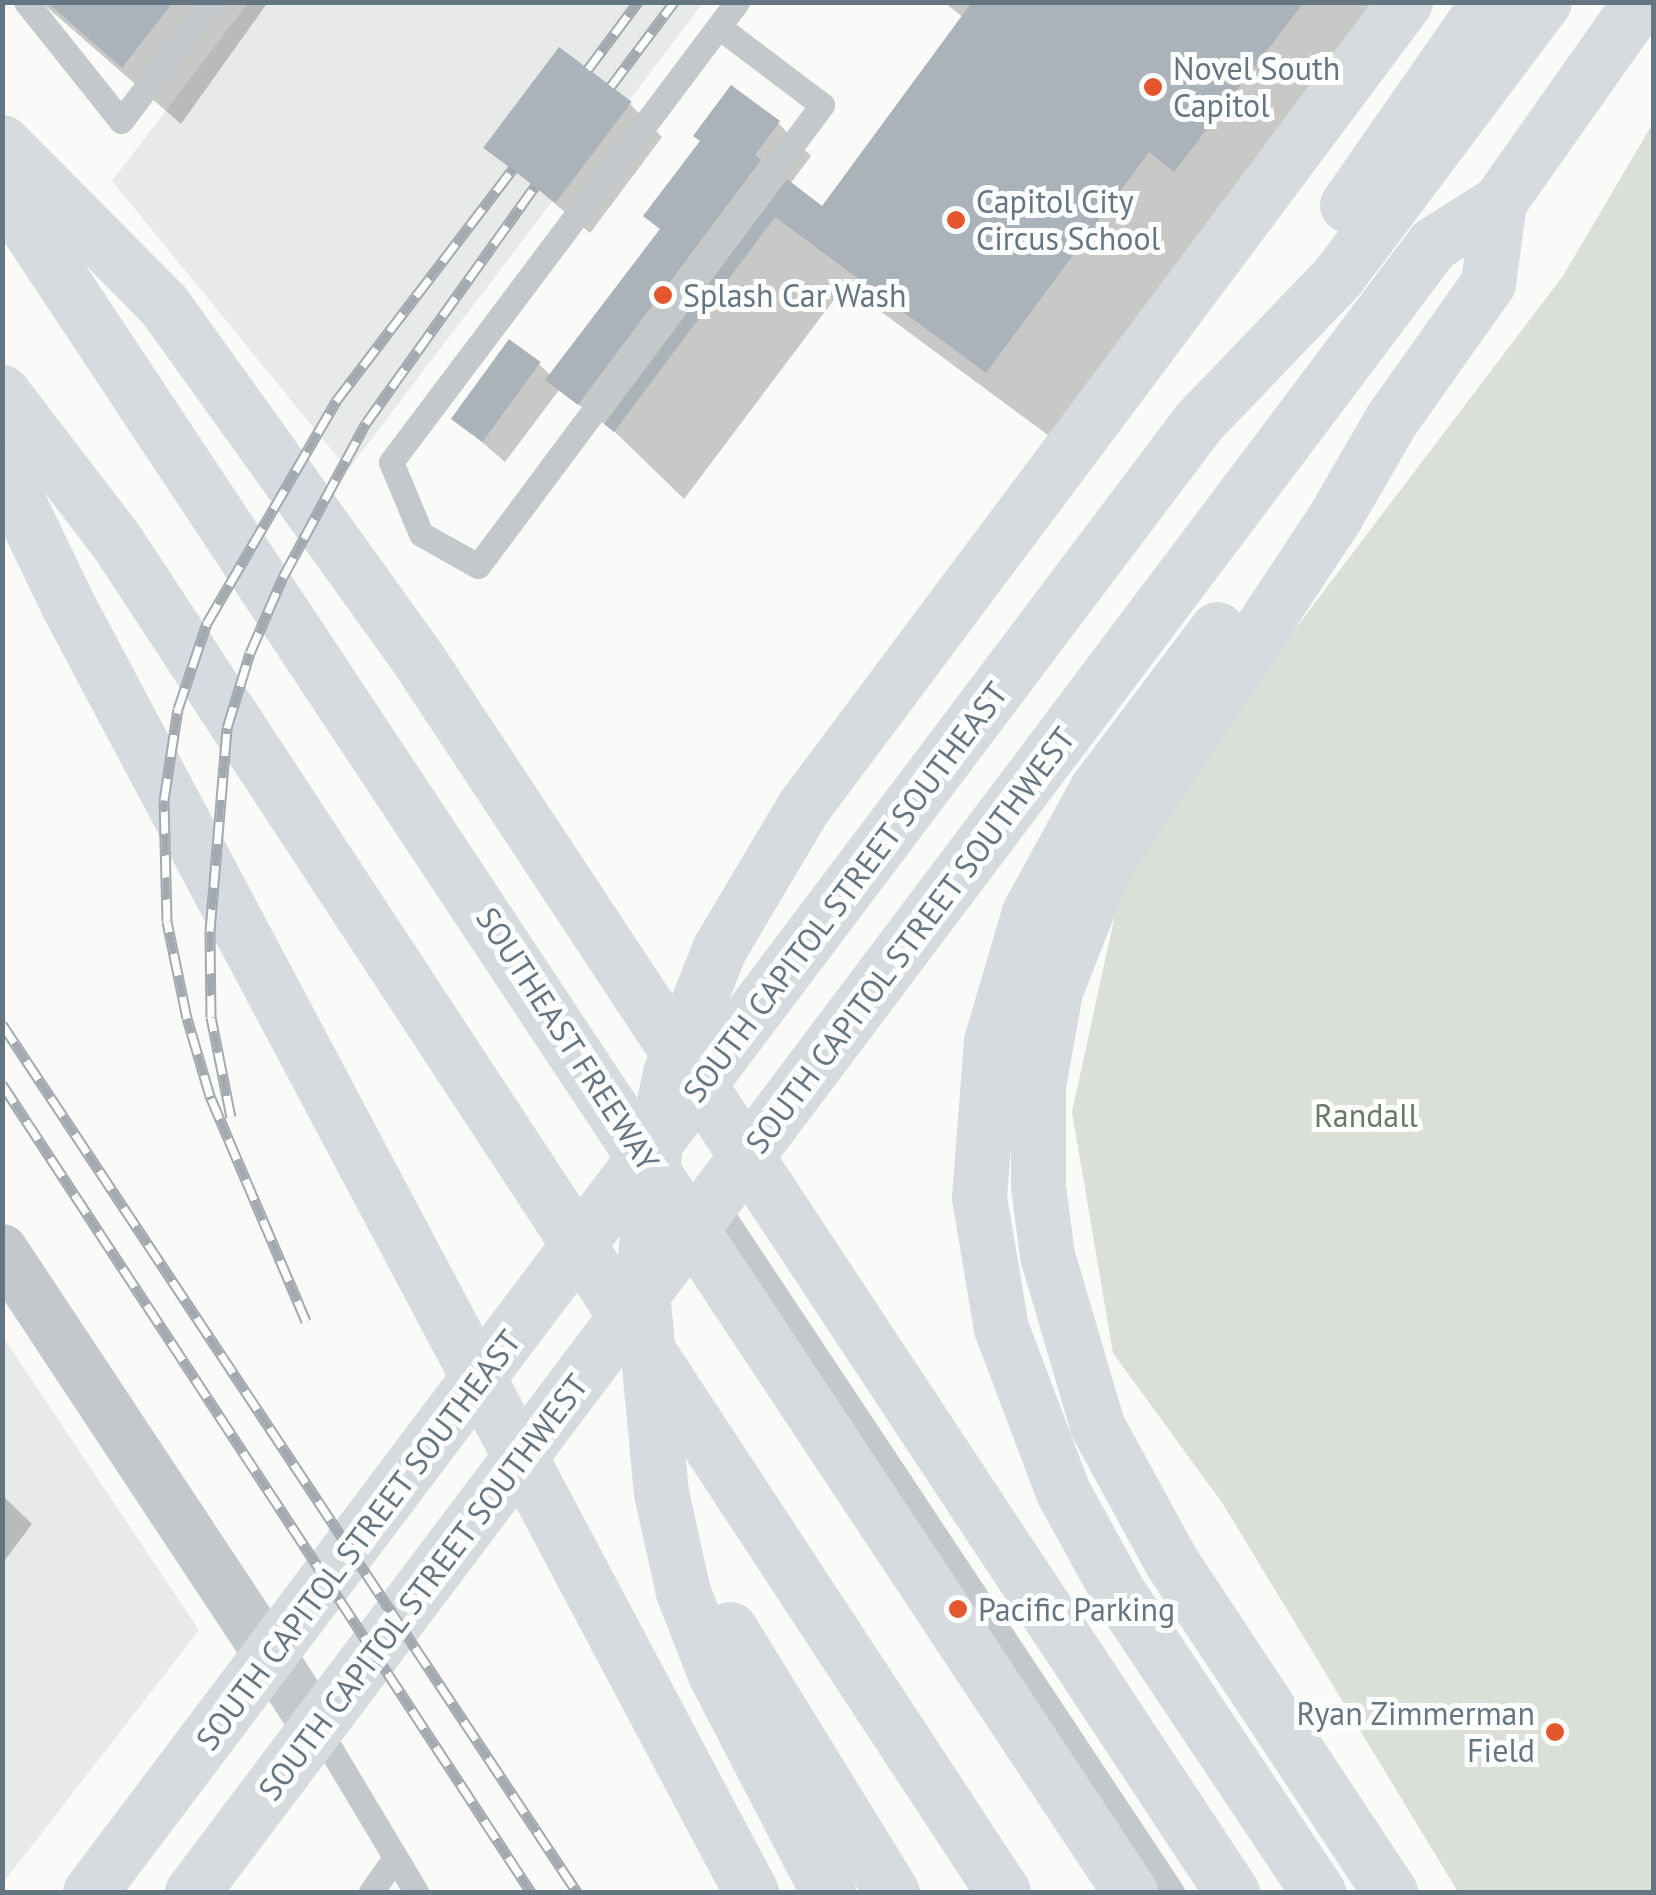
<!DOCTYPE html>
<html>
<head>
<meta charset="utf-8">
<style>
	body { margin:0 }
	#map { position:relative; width:1656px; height:1895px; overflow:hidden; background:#fafaf8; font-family:"PT Sans",sans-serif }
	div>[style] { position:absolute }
	.built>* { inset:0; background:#e8e9e9 }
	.green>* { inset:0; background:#dadfd7 }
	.shadow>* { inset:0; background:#0003 }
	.building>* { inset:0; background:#aab3b9; transform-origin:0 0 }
	.lane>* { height:25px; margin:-12.5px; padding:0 12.5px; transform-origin:12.5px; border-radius:12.5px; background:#c3c8cc }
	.street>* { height:52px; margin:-26px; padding:0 26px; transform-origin:26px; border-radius:26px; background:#c3c8cc }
	.primary>* { height:55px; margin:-27.5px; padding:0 27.5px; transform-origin:27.5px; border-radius:27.5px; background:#d6dbdf }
	.highway>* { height:55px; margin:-27.5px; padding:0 27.5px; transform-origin:27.5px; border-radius:27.5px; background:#d6dbdf }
	.rail>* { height:11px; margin-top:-5.5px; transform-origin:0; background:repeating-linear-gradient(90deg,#fff 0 22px,#a2aab0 0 44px); box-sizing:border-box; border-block:2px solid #a2aab0 }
	.dots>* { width:28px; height:28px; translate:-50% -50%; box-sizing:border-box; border:5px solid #fff; border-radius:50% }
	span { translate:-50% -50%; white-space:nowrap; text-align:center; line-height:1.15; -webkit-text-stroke:10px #fff; paint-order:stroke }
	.poi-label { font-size:32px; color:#657683 }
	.left { translate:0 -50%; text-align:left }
	.right { translate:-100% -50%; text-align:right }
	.street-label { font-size:32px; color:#657683 }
	.park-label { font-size:32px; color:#687a64 }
	.frame { position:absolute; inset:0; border:5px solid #657683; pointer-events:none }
</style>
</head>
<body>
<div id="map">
	<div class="built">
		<i style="clip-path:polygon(248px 3px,703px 3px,348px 470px,112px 181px)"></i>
		<i style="clip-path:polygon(3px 1337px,199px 1630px,3px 1883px,2px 1883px)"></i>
	</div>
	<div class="green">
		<i style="clip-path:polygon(1653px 123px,1653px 1892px,1458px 1892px,1223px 1504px,1113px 1353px,1072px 1112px,1123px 878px,1172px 791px,1563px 276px)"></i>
	</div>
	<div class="shadow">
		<i style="clip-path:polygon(41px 2px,268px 2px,181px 124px)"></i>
		<i style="clip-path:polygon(944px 2px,1426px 2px,1056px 441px,845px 285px,684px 499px,615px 432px,559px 390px,505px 462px,454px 418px,539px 364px,551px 376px,661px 231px,647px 216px,778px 123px,811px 156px,790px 184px,823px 209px,964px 18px)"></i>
		<i style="clip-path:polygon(630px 104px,662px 137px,590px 233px,487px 147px)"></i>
		<i style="clip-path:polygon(2px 1495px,32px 1524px,2px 1564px)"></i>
	</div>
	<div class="building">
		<i style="clip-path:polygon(47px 2px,173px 2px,122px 68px)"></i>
		<i style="clip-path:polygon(972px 2px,1304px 2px,1174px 172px,1149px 152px,986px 373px,775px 217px,614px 432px,604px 424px,787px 179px,822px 206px)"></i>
		<i style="left:559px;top:47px;width:91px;height:126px;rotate:37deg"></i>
		<i style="clip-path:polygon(731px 85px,780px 121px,755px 155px,761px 160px,578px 405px,545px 380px,660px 229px,643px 216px,700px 141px,693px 136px)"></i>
		<i style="left:509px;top:339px;width:39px;height:99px;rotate:36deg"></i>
	</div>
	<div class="lane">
		<i style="left:26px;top:2px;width:152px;rotate:51.4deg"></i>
		<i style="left:121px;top:121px;width:149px;rotate:-52.9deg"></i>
		<i style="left:719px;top:27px;width:129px;rotate:37.1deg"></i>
		<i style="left:822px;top:105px;width:575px;rotate:126.73deg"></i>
		<i style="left:478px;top:566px;width:65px;rotate:-150.7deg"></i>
		<i style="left:421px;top:534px;width:78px;rotate:-112.6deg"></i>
		<i style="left:391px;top:462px;width:576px;rotate:-53.05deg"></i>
		<i style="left:710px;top:1196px;width:835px;rotate:56.42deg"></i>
		<i style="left:318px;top:1728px;width:191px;rotate:59.1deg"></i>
		<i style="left:371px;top:1892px;width:42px;rotate:-54.8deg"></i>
	</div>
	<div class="street">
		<i style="left:2px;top:1250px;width:573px;rotate:56.53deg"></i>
	</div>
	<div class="primary">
		<i style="left:1347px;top:205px;width:247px;rotate:-55.2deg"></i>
		<i style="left:90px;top:1892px;width:1842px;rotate:-52.99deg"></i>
		<i style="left:1199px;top:421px;width:201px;rotate:-46.2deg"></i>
		<i style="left:1338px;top:276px;width:343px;rotate:-53.1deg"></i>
		<i style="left:192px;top:1892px;width:2063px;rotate:-53.02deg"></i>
		<i style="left:1433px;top:244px;width:78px;rotate:-32.5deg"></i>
		<i style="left:1499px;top:202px;width:245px;rotate:-54.8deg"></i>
	</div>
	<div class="highway">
		<i style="left:2px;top:142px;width:228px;rotate:45.2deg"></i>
		<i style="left:163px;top:304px;width:441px;rotate:54.3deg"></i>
		<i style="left:420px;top:662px;width:1474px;rotate:56.57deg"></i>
		<i style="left:2px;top:189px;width:2043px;rotate:56.48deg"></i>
		<i style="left:2px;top:392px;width:189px;rotate:52.5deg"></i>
		<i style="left:117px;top:542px;width:1615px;rotate:56.72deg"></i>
		<i style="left:2px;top:468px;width:154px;rotate:64.3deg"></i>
		<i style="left:69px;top:607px;width:1455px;rotate:62.04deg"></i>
		<i style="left:1217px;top:629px;width:199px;rotate:127deg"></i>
		<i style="left:1097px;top:788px;width:141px;rotate:118.7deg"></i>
		<i style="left:1029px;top:912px;width:134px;rotate:106.4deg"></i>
		<i style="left:991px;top:1041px;width:156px;rotate:94.4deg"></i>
		<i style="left:979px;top:1197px;width:133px;rotate:80.5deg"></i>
		<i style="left:1001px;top:1328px;width:175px;rotate:69.3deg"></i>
		<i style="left:1063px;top:1492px;width:114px;rotate:61.2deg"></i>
		<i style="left:1118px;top:1592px;width:361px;rotate:56.3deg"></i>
		<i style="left:730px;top:1629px;width:309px;rotate:58.4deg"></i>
		<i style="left:828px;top:1892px;width:246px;rotate:-117.4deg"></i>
		<i style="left:715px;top:1674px;width:88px;rotate:-111.3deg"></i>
		<i style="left:683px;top:1592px;width:101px;rotate:-102.5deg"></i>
		<i style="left:661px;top:1493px;width:202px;rotate:-95.4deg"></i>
		<i style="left:642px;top:1292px;width:142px;rotate:-85.1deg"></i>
		<i style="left:654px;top:1151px;width:80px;rotate:-78.4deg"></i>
		<i style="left:670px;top:1073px;width:133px;rotate:-68.4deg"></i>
		<i style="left:719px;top:949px;width:166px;rotate:-59.3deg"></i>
		<i style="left:804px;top:806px;width:1004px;rotate:-53.22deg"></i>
		<i style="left:1390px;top:1892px;width:397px;rotate:-123.5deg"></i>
		<i style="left:1171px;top:1561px;width:155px;rotate:-118.6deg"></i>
		<i style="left:1097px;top:1425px;width:177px;rotate:-106.4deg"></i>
		<i style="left:1047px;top:1255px;width:69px;rotate:-97.5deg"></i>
		<i style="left:1038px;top:1187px;width:101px;rotate:-90deg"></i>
		<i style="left:1038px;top:1086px;width:97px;rotate:-79.9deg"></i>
		<i style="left:1055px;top:991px;width:134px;rotate:-68.6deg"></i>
		<i style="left:1104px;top:866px;width:421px;rotate:-56.5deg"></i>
		<i style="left:1336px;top:515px;width:110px;rotate:-59.9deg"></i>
		<i style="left:1391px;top:420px;width:168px;rotate:-54.7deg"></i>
		<i style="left:1488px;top:283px;width:82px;rotate:-82.3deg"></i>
	</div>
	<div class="rail">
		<i style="left:588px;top:69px;width:84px;rotate:-53.3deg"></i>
		<i style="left:611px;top:86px;width:105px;rotate:-53.1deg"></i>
		<i style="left:2px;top:1024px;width:1041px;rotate:56.48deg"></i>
		<i style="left:2px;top:1084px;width:966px;rotate:56.79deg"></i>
		<i style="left:231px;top:1117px;width:102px;rotate:-101.3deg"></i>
		<i style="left:211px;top:1017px;width:86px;rotate:-90.7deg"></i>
		<i style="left:210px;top:931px;width:204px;rotate:-85.2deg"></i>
		<i style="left:227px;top:728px;width:78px;rotate:-73deg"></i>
		<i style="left:250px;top:653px;width:83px;rotate:-66.5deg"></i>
		<i style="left:283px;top:577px;width:175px;rotate:-61.7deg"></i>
		<i style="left:366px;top:423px;width:291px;rotate:-54.5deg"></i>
		<i style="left:306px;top:1321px;width:245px;rotate:-113.1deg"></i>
		<i style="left:210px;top:1096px;width:81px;rotate:-106.4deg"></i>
		<i style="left:187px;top:1018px;width:99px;rotate:-101.7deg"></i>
		<i style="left:167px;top:921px;width:121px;rotate:-91.4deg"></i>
		<i style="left:164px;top:800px;width:92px;rotate:-81.3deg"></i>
		<i style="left:178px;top:709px;width:91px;rotate:-71.4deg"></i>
		<i style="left:207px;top:623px;width:257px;rotate:-59.8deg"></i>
		<i style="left:336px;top:401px;width:292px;rotate:-52.7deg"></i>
	</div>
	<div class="dots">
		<i style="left:1153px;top:87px;background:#e4572e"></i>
		<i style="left:956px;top:220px;background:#e4572e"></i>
		<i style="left:663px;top:295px;background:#e4572e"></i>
		<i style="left:958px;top:1609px;background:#e4572e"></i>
		<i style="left:1555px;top:1732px;background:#e4572e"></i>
	</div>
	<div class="poi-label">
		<span class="left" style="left:1173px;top:87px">Novel South<br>Capitol</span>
		<span class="left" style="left:976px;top:220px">Capitol City<br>Circus School</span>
		<span class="left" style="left:683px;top:295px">Splash Car Wash</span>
		<span class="left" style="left:978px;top:1609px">Pacific Parking</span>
		<span class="right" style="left:1535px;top:1732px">Ryan Zimmerman<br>Field</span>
	</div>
	<div class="street-label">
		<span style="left:845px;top:892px;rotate:-53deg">SOUTH CAPITOL STREET SOUTHEAST</span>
		<span style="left:910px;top:940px;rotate:-53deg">SOUTH CAPITOL STREET SOUTHWEST</span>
		<span style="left:568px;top:1039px;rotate:57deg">SOUTHEAST FREEWAY</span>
		<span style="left:358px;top:1540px;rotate:-53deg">SOUTH CAPITOL STREET SOUTHEAST</span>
		<span style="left:423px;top:1587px;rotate:-53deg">SOUTH CAPITOL STREET SOUTHWEST</span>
	</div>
	<div class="park-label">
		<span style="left:1366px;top:1115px">Randall</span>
	</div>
	<div class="frame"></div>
</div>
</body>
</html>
